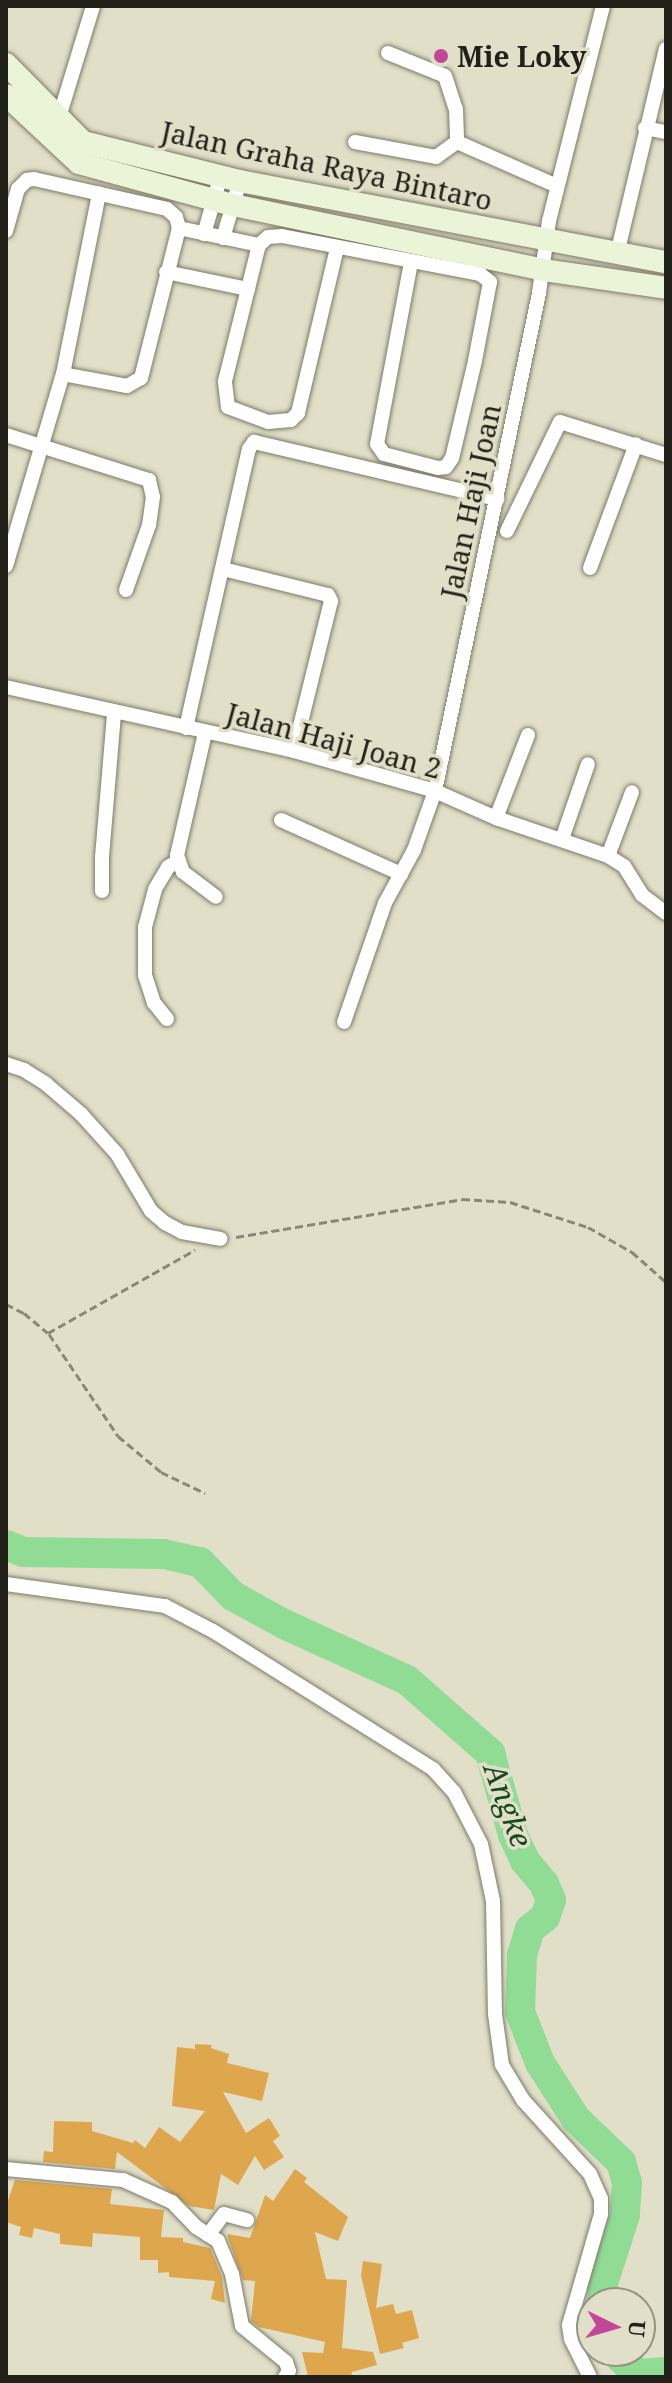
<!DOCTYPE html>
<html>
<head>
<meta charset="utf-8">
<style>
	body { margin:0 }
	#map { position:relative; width:672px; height:2383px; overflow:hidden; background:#e2dfc9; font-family:"Noto Serif",serif }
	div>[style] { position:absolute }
	.river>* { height:30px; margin:-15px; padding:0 15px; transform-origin:15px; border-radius:15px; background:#90dc95 }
	.building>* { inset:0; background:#dea74e }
	.path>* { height:3px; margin-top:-1.5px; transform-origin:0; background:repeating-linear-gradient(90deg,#898777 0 8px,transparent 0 12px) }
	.roads { filter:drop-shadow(0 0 2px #7d7a66) drop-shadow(0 0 2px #7d7a66) }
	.street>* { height:14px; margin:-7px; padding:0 7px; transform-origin:7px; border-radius:7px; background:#fff }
	.secondary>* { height:22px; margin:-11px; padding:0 11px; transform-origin:11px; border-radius:11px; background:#ecf4d8 }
	.dots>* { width:22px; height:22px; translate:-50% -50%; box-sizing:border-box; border:4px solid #e2dfc9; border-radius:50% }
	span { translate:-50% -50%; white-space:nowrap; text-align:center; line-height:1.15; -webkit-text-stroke:7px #e2dfc9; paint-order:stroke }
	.poi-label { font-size:28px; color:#222119; font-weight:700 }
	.left { translate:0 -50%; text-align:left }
	.street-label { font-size:28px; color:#222119 }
	.water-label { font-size:30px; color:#154a1d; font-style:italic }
	.frame { position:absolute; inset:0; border:8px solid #222119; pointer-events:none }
	.north { position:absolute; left:576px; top:2287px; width:80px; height:80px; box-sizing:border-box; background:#e2dfc9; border:2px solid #959383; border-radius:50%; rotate:95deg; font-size:22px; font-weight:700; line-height:32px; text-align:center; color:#222119 }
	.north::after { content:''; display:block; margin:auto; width:28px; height:36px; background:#c34798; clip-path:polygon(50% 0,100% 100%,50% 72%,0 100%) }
</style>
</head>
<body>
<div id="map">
	<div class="river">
		<i style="left:6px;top:1545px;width:18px;rotate:22deg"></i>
		<i style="left:23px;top:1552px;width:141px;rotate:0.8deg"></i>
		<i style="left:164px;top:1554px;width:37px;rotate:13deg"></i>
		<i style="left:200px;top:1562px;width:47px;rotate:45.9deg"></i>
		<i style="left:233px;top:1596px;width:58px;rotate:28.8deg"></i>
		<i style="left:284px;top:1624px;width:135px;rotate:24.5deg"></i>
		<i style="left:407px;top:1680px;width:111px;rotate:41.3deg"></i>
		<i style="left:490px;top:1753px;width:85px;rotate:74.3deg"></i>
		<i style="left:513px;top:1835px;width:29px;rotate:65deg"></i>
		<i style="left:525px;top:1861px;width:30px;rotate:50deg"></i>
		<i style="left:544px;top:1884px;width:17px;rotate:66deg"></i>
		<i style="left:551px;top:1900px;width:18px;rotate:109deg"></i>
		<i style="left:545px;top:1917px;width:19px;rotate:141deg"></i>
		<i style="left:530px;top:1929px;width:27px;rotate:107deg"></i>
		<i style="left:522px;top:1955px;width:57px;rotate:92deg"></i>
		<i style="left:520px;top:2012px;width:55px;rotate:68.6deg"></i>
		<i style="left:540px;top:2063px;width:67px;rotate:57.3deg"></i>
		<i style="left:576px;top:2119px;width:62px;rotate:43.7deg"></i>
		<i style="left:621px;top:2162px;width:22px;rotate:74deg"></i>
		<i style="left:627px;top:2183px;width:32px;rotate:94deg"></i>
		<i style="left:625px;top:2215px;width:71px;rotate:107.9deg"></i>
		<i style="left:603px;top:2283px;width:20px;rotate:93deg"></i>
		<i style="left:613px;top:2351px;width:34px;rotate:43deg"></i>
		<i style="left:638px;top:2374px;width:28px;rotate:-4deg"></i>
	</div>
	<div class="building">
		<i style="clip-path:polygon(195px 2044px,212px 2045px,211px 2048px,229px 2054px,227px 2063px,269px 2073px,262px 2101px,223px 2092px,246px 2133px,269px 2118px,280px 2136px,273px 2141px,284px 2157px,264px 2170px,255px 2156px,238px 2185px,221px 2174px,214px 2210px,189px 2206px,117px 2152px,115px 2169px,43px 2162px,44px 2151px,53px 2152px,54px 2121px,92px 2122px,92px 2131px,133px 2143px,135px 2140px,145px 2148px,159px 2127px,180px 2142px,205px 2111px,172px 2106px,177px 2047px,195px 2049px)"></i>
		<i style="clip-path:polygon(295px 2169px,307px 2178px,304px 2182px,348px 2217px,338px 2241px,315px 2232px,326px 2279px,347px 2280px,342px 2348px,373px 2352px,377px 2365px,352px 2372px,351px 2377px,308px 2377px,302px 2352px,323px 2353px,325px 2342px,259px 2327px,251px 2321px,255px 2281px,243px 2280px,228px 2238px,228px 2234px,250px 2238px,265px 2195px,273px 2201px)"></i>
		<i style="clip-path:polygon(15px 2180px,112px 2189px,110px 2204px,164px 2210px,161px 2237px,183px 2238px,183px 2242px,210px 2248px,222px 2277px,225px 2303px,211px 2299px,215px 2281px,169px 2277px,169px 2272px,158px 2273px,158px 2260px,140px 2260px,140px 2237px,93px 2233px,92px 2247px,60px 2244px,60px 2234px,34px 2228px,32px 2238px,19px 2235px,21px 2227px,6px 2222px,6px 2206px)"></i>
		<i style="clip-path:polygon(363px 2261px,382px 2264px,376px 2308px,393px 2304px,396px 2314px,412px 2310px,419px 2338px,402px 2343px,404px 2348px,380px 2354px,361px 2276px)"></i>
	</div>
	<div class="path">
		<i style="left:236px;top:1237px;width:229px;rotate:-9.5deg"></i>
		<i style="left:462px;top:1199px;width:48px;rotate:3.6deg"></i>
		<i style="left:510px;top:1202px;width:82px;rotate:17.8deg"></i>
		<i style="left:588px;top:1227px;width:51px;rotate:29.6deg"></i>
		<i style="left:632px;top:1252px;width:45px;rotate:41.4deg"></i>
		<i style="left:6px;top:1304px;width:20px;rotate:27deg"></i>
		<i style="left:24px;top:1313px;width:31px;rotate:40deg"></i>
		<i style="left:48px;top:1333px;width:169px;rotate:-29.5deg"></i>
		<i style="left:49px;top:1334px;width:123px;rotate:55.9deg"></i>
		<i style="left:118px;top:1436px;width:56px;rotate:39.9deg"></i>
		<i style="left:161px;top:1472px;width:49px;rotate:25.5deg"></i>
	</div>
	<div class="roads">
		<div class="street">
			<i style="left:388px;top:53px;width:61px;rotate:22deg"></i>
			<i style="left:445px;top:76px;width:35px;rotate:72deg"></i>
			<i style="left:456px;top:109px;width:33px;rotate:88deg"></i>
			<i style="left:57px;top:124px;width:123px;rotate:-73deg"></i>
			<i style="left:645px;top:128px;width:21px;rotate:11deg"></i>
			<i style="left:355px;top:142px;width:82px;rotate:10.5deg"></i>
			<i style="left:436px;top:157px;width:26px;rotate:-36deg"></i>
			<i style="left:457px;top:142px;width:109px;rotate:23.7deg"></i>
			<i style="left:179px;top:228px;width:82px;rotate:12deg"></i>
			<i style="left:6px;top:231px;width:44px;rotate:-74.1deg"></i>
			<i style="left:18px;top:189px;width:13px;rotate:-45deg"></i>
			<i style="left:27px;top:180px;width:7px;rotate:-8deg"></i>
			<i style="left:34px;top:179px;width:136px;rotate:12.7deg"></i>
			<i style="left:167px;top:209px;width:12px;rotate:42deg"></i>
			<i style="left:176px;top:217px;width:11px;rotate:75deg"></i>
			<i style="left:179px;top:228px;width:155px;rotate:104.2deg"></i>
			<i style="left:141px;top:378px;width:16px;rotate:150deg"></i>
			<i style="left:127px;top:386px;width:65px;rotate:-169.4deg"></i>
			<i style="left:204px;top:234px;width:61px;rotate:-73.9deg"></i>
			<i style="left:223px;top:238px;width:59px;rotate:-73.4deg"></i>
			<i style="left:337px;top:248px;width:170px;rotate:103.3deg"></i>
			<i style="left:298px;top:413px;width:10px;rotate:135deg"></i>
			<i style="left:291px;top:420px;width:23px;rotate:175deg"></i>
			<i style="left:268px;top:422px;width:43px;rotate:-159.4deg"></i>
			<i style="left:228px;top:407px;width:26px;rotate:-97deg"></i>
			<i style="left:225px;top:381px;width:140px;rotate:-76deg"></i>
			<i style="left:259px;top:245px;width:12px;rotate:-42deg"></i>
			<i style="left:268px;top:237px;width:14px;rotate:-4deg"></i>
			<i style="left:282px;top:236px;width:202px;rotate:10.9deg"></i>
			<i style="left:480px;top:274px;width:13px;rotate:39deg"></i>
			<i style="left:490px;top:282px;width:80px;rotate:100.8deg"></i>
			<i style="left:475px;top:361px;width:100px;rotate:103.3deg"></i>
			<i style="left:452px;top:458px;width:11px;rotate:124deg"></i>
			<i style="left:446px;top:467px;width:8px;rotate:173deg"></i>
			<i style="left:438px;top:468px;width:56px;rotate:-165.5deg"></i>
			<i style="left:384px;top:454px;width:12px;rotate:-125deg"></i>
			<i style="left:377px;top:444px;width:185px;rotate:-79.4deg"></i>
			<i style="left:617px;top:254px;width:211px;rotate:-76.6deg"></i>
			<i style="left:166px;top:272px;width:84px;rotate:11.7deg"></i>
			<i style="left:6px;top:435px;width:150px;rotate:17.5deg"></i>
			<i style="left:149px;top:480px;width:17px;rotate:77deg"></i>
			<i style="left:153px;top:497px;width:28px;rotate:98deg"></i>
			<i style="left:149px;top:525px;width:69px;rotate:109.5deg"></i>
			<i style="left:507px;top:531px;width:121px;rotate:-64.1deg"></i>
			<i style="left:560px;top:422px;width:111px;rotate:17.3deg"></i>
			<i style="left:6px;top:566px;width:200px;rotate:-73.5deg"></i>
			<i style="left:63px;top:374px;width:184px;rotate:-78.7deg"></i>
			<i style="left:590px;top:568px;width:132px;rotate:-69.6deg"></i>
			<i style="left:223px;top:569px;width:108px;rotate:13.9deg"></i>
			<i style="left:328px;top:595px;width:7px;rotate:63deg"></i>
			<i style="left:331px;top:601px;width:154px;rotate:103.9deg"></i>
			<i style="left:6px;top:687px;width:295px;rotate:12.5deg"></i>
			<i style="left:294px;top:751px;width:147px;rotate:15.8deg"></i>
			<i style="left:435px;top:791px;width:67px;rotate:23.9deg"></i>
			<i style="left:496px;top:818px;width:118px;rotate:18.7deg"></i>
			<i style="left:608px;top:856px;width:19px;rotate:32deg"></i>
			<i style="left:624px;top:866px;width:34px;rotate:58deg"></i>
			<i style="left:642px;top:895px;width:30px;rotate:37deg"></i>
			<i style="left:186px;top:728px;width:286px;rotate:-77.3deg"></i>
			<i style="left:249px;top:449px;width:9px;rotate:-54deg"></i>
			<i style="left:254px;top:442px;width:250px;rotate:13.2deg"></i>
			<i style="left:205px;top:733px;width:125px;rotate:102.9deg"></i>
			<i style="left:177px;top:855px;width:18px;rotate:71deg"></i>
			<i style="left:183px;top:872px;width:41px;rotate:37.1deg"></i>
			<i style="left:496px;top:818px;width:89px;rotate:-68.9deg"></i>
			<i style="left:281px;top:820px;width:132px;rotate:24.2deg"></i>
			<i style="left:562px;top:839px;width:79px;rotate:-70.9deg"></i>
			<i style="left:608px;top:856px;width:68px;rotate:-69.4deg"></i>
			<i style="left:102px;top:891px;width:34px;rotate:-90deg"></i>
			<i style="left:102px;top:857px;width:144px;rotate:-85.2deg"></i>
			<i style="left:167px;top:1019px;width:21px;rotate:-129deg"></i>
			<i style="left:154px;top:1003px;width:29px;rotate:-108deg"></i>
			<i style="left:145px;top:975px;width:48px;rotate:-90deg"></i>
			<i style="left:145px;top:927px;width:39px;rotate:-75deg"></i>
			<i style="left:155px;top:889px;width:26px;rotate:-59deg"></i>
			<i style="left:168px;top:867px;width:12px;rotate:-31deg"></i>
			<i style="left:344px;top:1022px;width:126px;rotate:-71deg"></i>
			<i style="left:385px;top:903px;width:60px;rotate:-61.3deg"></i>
			<i style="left:414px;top:850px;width:63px;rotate:-70.4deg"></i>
			<i style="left:435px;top:791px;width:509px;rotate:-78.2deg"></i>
			<i style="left:539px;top:293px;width:73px;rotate:-82.1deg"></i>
			<i style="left:549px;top:221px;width:222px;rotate:-75.9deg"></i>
			<i style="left:6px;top:1064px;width:19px;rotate:18deg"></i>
			<i style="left:24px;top:1070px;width:26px;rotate:32deg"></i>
			<i style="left:46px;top:1084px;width:46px;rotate:40.6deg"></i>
			<i style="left:81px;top:1114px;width:54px;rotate:48deg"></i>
			<i style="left:117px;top:1154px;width:66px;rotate:59.2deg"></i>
			<i style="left:151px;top:1211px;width:18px;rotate:41deg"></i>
			<i style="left:165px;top:1223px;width:19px;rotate:28deg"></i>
			<i style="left:182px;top:1232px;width:39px;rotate:10deg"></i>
			<i style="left:6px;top:1584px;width:161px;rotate:7.9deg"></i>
			<i style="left:165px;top:1606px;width:54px;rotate:27.5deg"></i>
			<i style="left:213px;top:1631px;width:260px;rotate:32.1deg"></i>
			<i style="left:433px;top:1769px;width:31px;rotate:48deg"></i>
			<i style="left:454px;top:1792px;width:59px;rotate:62.6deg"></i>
			<i style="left:481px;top:1844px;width:58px;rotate:78.1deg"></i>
			<i style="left:493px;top:1901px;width:113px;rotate:89deg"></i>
			<i style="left:495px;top:2014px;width:51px;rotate:82.2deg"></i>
			<i style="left:502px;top:2065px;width:41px;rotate:59deg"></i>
			<i style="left:523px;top:2100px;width:100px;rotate:47.8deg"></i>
			<i style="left:590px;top:2174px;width:27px;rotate:66deg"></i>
			<i style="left:601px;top:2199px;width:15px;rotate:90deg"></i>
			<i style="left:601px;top:2214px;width:116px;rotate:106.1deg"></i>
			<i style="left:569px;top:2325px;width:14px;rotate:82deg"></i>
			<i style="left:571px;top:2339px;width:42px;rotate:63.4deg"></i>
			<i style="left:6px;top:2169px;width:118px;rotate:5.4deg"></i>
			<i style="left:123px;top:2180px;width:54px;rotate:24.2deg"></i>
			<i style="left:172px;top:2202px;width:35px;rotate:46deg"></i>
			<i style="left:196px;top:2227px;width:26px;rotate:32deg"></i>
			<i style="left:218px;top:2241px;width:36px;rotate:67deg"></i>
			<i style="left:232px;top:2274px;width:53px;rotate:79.1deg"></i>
			<i style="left:242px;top:2326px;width:57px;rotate:39.3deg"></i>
			<i style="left:286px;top:2362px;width:9px;rotate:72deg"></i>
			<i style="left:289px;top:2371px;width:7px;rotate:124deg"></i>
			<i style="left:208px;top:2235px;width:26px;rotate:-53deg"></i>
			<i style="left:224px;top:2214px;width:24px;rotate:15deg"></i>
		</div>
		<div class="secondary">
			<i style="left:6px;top:64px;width:110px;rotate:45.4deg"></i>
			<i style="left:83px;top:142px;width:162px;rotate:14deg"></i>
			<i style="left:240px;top:181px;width:434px;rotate:10.8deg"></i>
			<i style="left:6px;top:95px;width:100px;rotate:43deg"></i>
			<i style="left:79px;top:163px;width:160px;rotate:15.3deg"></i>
			<i style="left:233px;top:205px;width:317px;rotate:11.8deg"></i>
			<i style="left:543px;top:270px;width:124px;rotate:8.3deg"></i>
		</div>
	</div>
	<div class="dots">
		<i style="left:441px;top:56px;background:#c34798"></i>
	</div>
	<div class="poi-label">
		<span class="left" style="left:457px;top:56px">Mie Loky</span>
	</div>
	<div class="street-label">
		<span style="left:327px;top:165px;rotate:12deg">Jalan Graha Raya Bintaro</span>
		<span style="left:470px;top:501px;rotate:-78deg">Jalan Haji Joan</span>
		<span style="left:334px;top:740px;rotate:15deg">Jalan Haji Joan 2</span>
	</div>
	<div class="water-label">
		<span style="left:508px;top:1805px;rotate:70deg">Angke</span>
	</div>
	<div class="frame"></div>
	<div class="north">U</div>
</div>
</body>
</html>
